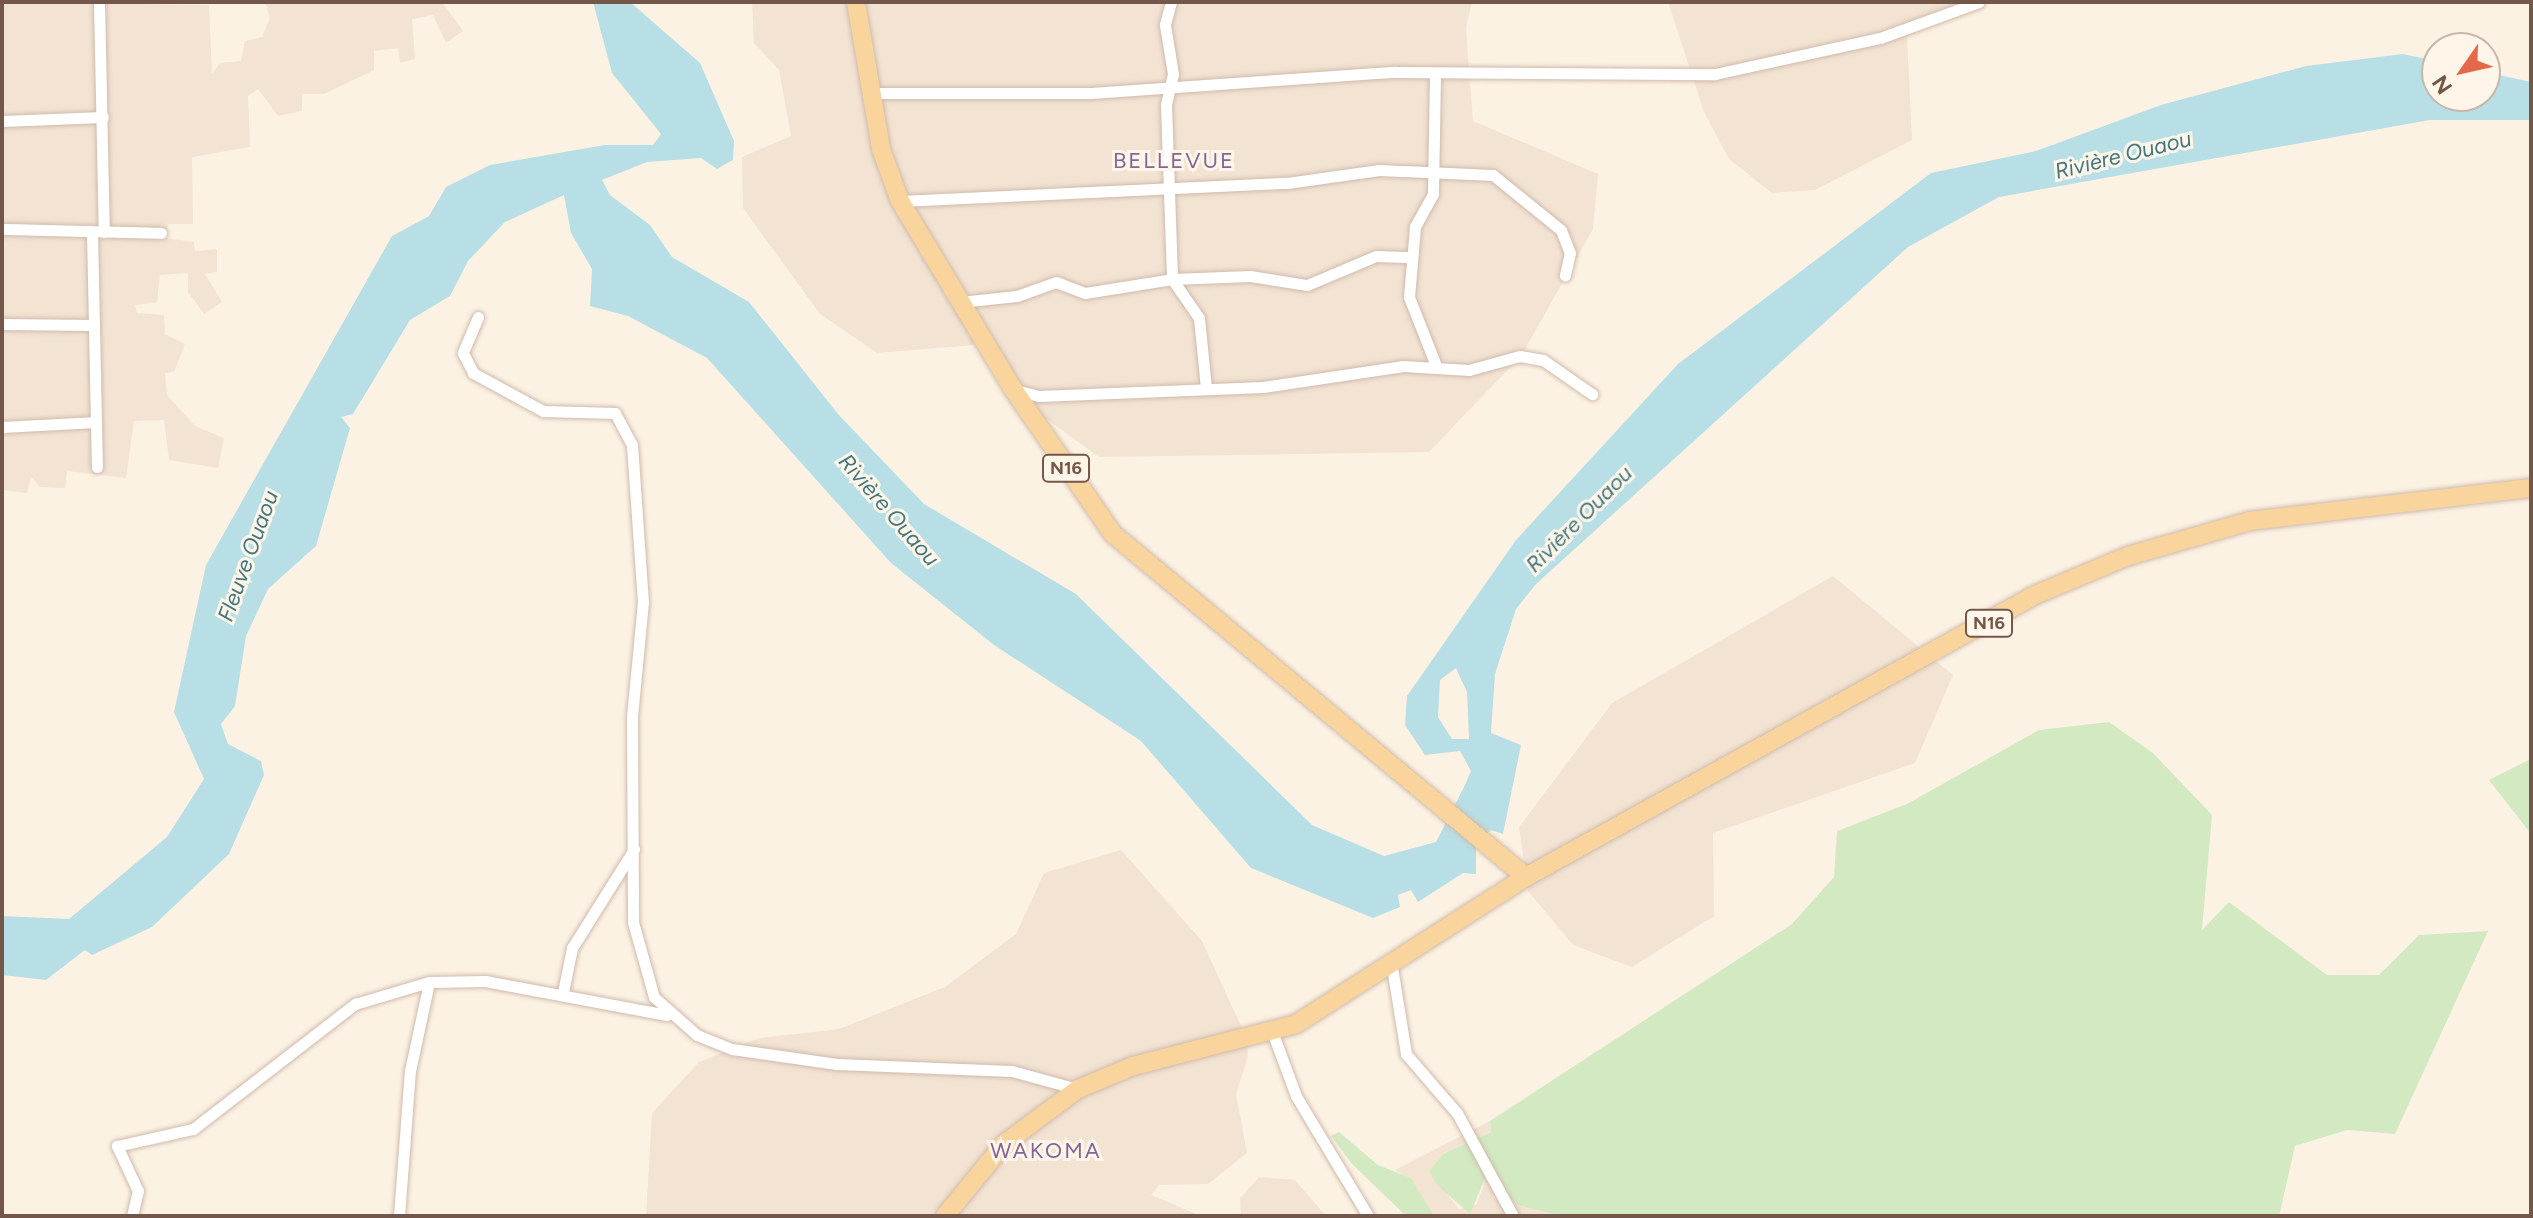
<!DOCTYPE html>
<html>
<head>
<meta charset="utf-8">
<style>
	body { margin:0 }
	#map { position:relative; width:2533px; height:1218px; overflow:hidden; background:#fcf2e3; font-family:Figtree,sans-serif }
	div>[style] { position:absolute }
	.residential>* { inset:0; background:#f3e3d2 }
	.green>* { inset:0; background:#d3e9c2 }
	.water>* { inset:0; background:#b8dfe5 }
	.roads { filter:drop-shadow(0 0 2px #cfbbad) drop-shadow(0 0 2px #cfbbad) }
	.street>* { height:11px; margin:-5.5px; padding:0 5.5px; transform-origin:5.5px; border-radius:5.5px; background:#fff }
	.primary>* { height:18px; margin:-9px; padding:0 9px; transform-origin:9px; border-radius:9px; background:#f9d49c }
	span { translate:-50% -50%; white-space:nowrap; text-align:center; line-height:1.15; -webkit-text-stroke:6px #fff6e9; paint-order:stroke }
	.shield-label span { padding:2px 6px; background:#fff6e9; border:2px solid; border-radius:6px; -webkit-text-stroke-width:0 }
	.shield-label { font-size:18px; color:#73574a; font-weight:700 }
	.water-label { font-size:22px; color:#41777f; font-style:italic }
	.neighbourhood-label { font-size:22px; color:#856597; letter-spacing:2px }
	.frame { position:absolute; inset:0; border:4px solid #73574a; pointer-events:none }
	.north { position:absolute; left:2421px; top:32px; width:80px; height:80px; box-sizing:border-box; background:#fff6e9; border:2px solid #c7b6a9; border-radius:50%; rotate:236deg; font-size:22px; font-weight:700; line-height:32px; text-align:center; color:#73574a }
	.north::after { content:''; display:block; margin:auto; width:28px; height:36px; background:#e4684a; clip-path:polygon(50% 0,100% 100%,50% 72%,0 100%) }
</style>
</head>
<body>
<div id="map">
	<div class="residential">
		<i style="clip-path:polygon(2px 2px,209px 5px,212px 74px,220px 63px,241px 61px,245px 41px,262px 37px,270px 18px,265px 2px,442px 2px,463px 31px,446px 43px,433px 15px,412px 19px,415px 59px,400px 63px,398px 48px,374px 51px,374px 70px,324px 94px,302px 94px,302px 111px,278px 116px,258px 89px,248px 96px,250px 147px,192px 157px,193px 224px,168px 224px,166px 238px,194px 242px,195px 251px,217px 249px,217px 272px,205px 274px,222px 302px,204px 314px,188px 292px,188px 273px,160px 275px,157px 302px,135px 305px,137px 313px,164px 315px,165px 334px,185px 344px,174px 372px,165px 373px,167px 395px,195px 426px,224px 438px,218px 468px,169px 460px,164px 420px,134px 421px,126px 478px,67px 471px,65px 488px,40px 487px,31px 477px,27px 493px,2px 490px)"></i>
		<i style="clip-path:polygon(752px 2px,1472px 2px,1466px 28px,1473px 121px,1598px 174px,1593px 229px,1521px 356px,1429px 452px,1099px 457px,1019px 399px,985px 344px,877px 353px,820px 314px,743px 208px,742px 157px,791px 136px,779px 70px,754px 43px)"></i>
		<i style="clip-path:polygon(1668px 2px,1979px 2px,1907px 36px,1912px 140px,1815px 190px,1772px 193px,1729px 159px,1704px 112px)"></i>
		<i style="clip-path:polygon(1833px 576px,1953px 675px,1915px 763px,1713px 833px,1714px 916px,1632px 967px,1573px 945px,1528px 891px,1519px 827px,1612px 703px)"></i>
		<i style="clip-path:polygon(1121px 850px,1202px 941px,1246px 1037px,1248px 1056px,1236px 1094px,1247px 1153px,1208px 1184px,1159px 1185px,1151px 1195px,1201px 1216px,646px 1216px,652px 1113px,699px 1062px,759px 1038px,839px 1029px,945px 987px,1016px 934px,1044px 873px)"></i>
		<i style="clip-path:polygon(1490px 1121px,1491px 1132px,1443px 1154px,1429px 1171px,1459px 1209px,1477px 1204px,1487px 1174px,1517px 1205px,1561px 1216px,1434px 1216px,1411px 1179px,1395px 1170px)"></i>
		<i style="clip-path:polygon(1259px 1177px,1295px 1180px,1326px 1216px,1241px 1216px,1240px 1198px)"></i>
	</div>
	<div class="green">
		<i style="clip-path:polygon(2109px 722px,2153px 753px,2212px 815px,2202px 930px,2229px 902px,2327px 975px,2379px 975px,2419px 935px,2488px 931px,2395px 1134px,2347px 1130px,2295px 1146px,2279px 1216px,1561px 1216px,1517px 1205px,1487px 1174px,1470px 1214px,1437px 1185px,1429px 1171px,1443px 1154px,1491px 1132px,1490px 1121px,1792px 924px,1834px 877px,1837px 831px,1907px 804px,2039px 730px)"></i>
		<i style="clip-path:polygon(2531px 759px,2531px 834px,2489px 780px)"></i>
		<i style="clip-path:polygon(1339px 1132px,1378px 1165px,1411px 1178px,1434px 1216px,1406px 1216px,1352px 1164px,1331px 1136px)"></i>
	</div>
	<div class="water">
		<i style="clip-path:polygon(evenodd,593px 2px,630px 2px,700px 63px,734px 141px,733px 160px,717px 169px,701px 158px,647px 162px,602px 180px,610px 195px,650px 225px,672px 257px,749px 302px,838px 414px,924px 504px,1076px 594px,1312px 825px,1384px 856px,1436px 842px,1464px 787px,1471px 771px,1460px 751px,1425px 755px,1405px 725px,1407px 696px,1516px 540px,1678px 364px,1931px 173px,2036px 151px,2161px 105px,2306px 66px,2403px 54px,2437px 61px,2437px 96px,2485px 96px,2485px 72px,2531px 82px,2531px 120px,2430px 120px,1999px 197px,1908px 247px,1536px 584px,1516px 609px,1495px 674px,1491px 733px,1521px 745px,1503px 834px,1491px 830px,1476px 841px,1476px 874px,1463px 873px,1418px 902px,1411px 890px,1398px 895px,1400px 907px,1373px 918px,1251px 868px,1141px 741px,994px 645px,891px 563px,707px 358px,628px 316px,590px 306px,592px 269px,571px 233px,564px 195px,505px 222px,468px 261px,450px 296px,410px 320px,353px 414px,341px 417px,350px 428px,316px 546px,268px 589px,246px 636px,235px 706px,221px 724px,228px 744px,261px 761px,264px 775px,229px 854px,152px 927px,92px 955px,85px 950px,46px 980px,2px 975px,2px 916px,69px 919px,167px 837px,204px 779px,174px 712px,206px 565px,392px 236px,429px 216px,446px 187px,490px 165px,605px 145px,653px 145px,661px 134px,612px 73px,593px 2px,1456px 668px,1467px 692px,1469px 739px,1452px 739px,1438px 717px,1440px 680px,1456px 668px)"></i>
	</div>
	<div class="roads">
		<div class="street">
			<i style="left:99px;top:2px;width:230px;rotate:88.8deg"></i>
			<i style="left:1171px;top:2px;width:24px;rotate:105deg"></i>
			<i style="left:1165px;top:25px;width:50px;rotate:80.7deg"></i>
			<i style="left:1173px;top:74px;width:32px;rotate:103deg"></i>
			<i style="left:1166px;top:105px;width:174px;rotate:88deg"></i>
			<i style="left:1172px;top:279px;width:47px;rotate:55.3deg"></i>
			<i style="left:1199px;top:318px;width:70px;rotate:84.3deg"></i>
			<i style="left:1435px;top:76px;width:118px;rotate:91deg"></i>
			<i style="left:1433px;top:194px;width:38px;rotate:119deg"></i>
			<i style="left:1415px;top:227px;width:70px;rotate:94.9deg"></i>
			<i style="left:1409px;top:297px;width:76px;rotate:68.5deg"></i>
			<i style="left:873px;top:93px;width:218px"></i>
			<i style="left:1091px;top:93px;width:305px;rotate:-4deg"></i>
			<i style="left:1395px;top:72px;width:320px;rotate:0.4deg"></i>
			<i style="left:1715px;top:74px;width:169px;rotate:-12.3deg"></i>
			<i style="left:1880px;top:38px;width:105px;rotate:-20deg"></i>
			<i style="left:2px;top:121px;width:101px;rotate:-2.3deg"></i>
			<i style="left:900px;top:201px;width:387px;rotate:-2.7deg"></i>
			<i style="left:1287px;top:183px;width:93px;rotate:-8deg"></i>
			<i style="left:1379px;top:170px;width:114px;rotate:2.5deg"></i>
			<i style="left:1493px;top:175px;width:87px;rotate:39deg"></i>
			<i style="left:1561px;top:230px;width:25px;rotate:69deg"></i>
			<i style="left:1570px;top:253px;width:23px;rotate:103deg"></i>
			<i style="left:2px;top:229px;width:159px;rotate:1.4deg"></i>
			<i style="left:92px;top:232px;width:235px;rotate:88.8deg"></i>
			<i style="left:960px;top:302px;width:57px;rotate:-6deg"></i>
			<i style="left:1017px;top:296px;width:41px;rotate:-19.7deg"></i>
			<i style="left:1056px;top:282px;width:31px;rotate:21deg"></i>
			<i style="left:1085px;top:293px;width:88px;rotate:-9.1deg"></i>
			<i style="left:1172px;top:279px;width:78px;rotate:-2.2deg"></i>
			<i style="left:1250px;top:276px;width:58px;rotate:9deg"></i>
			<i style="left:1307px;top:285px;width:75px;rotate:-22.8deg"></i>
			<i style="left:1376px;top:256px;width:35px;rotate:2deg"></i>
			<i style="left:478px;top:317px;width:39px;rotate:113deg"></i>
			<i style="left:463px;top:353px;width:22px;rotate:63deg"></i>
			<i style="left:473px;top:373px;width:80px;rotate:28.5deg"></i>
			<i style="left:543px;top:411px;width:72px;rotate:1.6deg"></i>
			<i style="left:615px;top:413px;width:36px;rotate:62deg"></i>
			<i style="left:632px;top:445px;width:157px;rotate:86deg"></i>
			<i style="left:643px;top:602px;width:116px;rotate:95.5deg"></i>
			<i style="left:632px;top:717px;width:205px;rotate:89.7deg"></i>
			<i style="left:633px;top:922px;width:78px;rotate:74.4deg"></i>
			<i style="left:654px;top:997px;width:57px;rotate:41.5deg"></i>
			<i style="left:697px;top:1035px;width:38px;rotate:22deg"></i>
			<i style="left:732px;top:1049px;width:106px;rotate:8.1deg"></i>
			<i style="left:837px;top:1064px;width:175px;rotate:2.3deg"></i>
			<i style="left:1012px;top:1071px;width:68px;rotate:15.3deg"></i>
			<i style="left:2px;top:324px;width:92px;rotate:0.6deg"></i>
			<i style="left:1015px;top:390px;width:25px;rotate:14deg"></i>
			<i style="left:1039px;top:396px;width:224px;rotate:-2.3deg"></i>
			<i style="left:1263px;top:387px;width:142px;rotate:-8.5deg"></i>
			<i style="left:1403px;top:366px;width:66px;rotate:3.5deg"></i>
			<i style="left:1469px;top:370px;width:53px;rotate:-15.4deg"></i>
			<i style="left:1520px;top:356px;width:23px;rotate:10deg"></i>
			<i style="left:1543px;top:360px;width:60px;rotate:34.8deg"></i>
			<i style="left:2px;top:427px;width:94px;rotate:-3deg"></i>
			<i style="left:1391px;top:961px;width:94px;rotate:80.8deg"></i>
			<i style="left:1406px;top:1054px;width:78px;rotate:49.2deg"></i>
			<i style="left:1457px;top:1113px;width:117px;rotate:61.5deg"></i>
			<i style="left:563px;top:992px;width:45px;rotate:-78.4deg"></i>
			<i style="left:572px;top:948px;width:117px;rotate:-57.9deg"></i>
			<i style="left:1273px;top:1034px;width:66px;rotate:69.6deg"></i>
			<i style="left:1296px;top:1096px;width:140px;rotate:59deg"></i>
			<i style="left:132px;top:1216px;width:26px;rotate:-77deg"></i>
			<i style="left:138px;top:1191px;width:50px;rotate:-115deg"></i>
			<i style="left:117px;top:1146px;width:78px;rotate:-12.6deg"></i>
			<i style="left:193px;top:1129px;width:205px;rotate:-37.7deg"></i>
			<i style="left:355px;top:1004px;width:77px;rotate:-16.6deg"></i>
			<i style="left:429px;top:982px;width:56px;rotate:-1deg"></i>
			<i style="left:485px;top:981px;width:185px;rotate:10.6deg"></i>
			<i style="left:399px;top:1216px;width:145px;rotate:-85.7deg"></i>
			<i style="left:410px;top:1071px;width:91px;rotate:-77.9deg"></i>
		</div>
		<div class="primary">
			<i style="left:856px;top:2px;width:149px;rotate:80.3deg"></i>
			<i style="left:881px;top:149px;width:55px;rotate:69.9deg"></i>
			<i style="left:900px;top:201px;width:219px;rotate:59deg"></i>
			<i style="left:1013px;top:389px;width:176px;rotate:55.4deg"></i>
			<i style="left:1113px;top:534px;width:537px;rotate:39.71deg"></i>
			<i style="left:1526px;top:877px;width:582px;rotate:-28.99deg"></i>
			<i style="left:2035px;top:595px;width:101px;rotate:-22.8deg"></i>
			<i style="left:2128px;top:556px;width:127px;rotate:-16deg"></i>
			<i style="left:2250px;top:521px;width:283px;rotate:-6.7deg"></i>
			<i style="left:945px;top:1216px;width:93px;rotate:-50.7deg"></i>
			<i style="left:1004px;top:1144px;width:92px;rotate:-36.6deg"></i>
			<i style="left:1078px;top:1089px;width:60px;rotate:-22.7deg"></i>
			<i style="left:1133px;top:1066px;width:168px;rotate:-14.4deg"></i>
			<i style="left:1296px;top:1024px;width:273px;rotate:-32.6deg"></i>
		</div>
	</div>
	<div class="shield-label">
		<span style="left:1066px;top:468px">N16</span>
		<span style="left:1989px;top:623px">N16</span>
	</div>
	<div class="water-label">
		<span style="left:2123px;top:155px;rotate:-14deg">Rivière Ouaou</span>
		<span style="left:889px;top:510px;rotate:49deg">Rivière Ouaou</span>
		<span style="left:1579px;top:519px;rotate:-45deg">Rivière Ouaou</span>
		<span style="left:248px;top:556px;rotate:-70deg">Fleuve Ouaou</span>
	</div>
	<div class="neighbourhood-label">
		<span style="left:1174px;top:161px">BELLEVUE</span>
		<span style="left:1046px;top:1151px">WAKOMA</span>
	</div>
	<div class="frame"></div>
	<div class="north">N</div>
</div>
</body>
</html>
